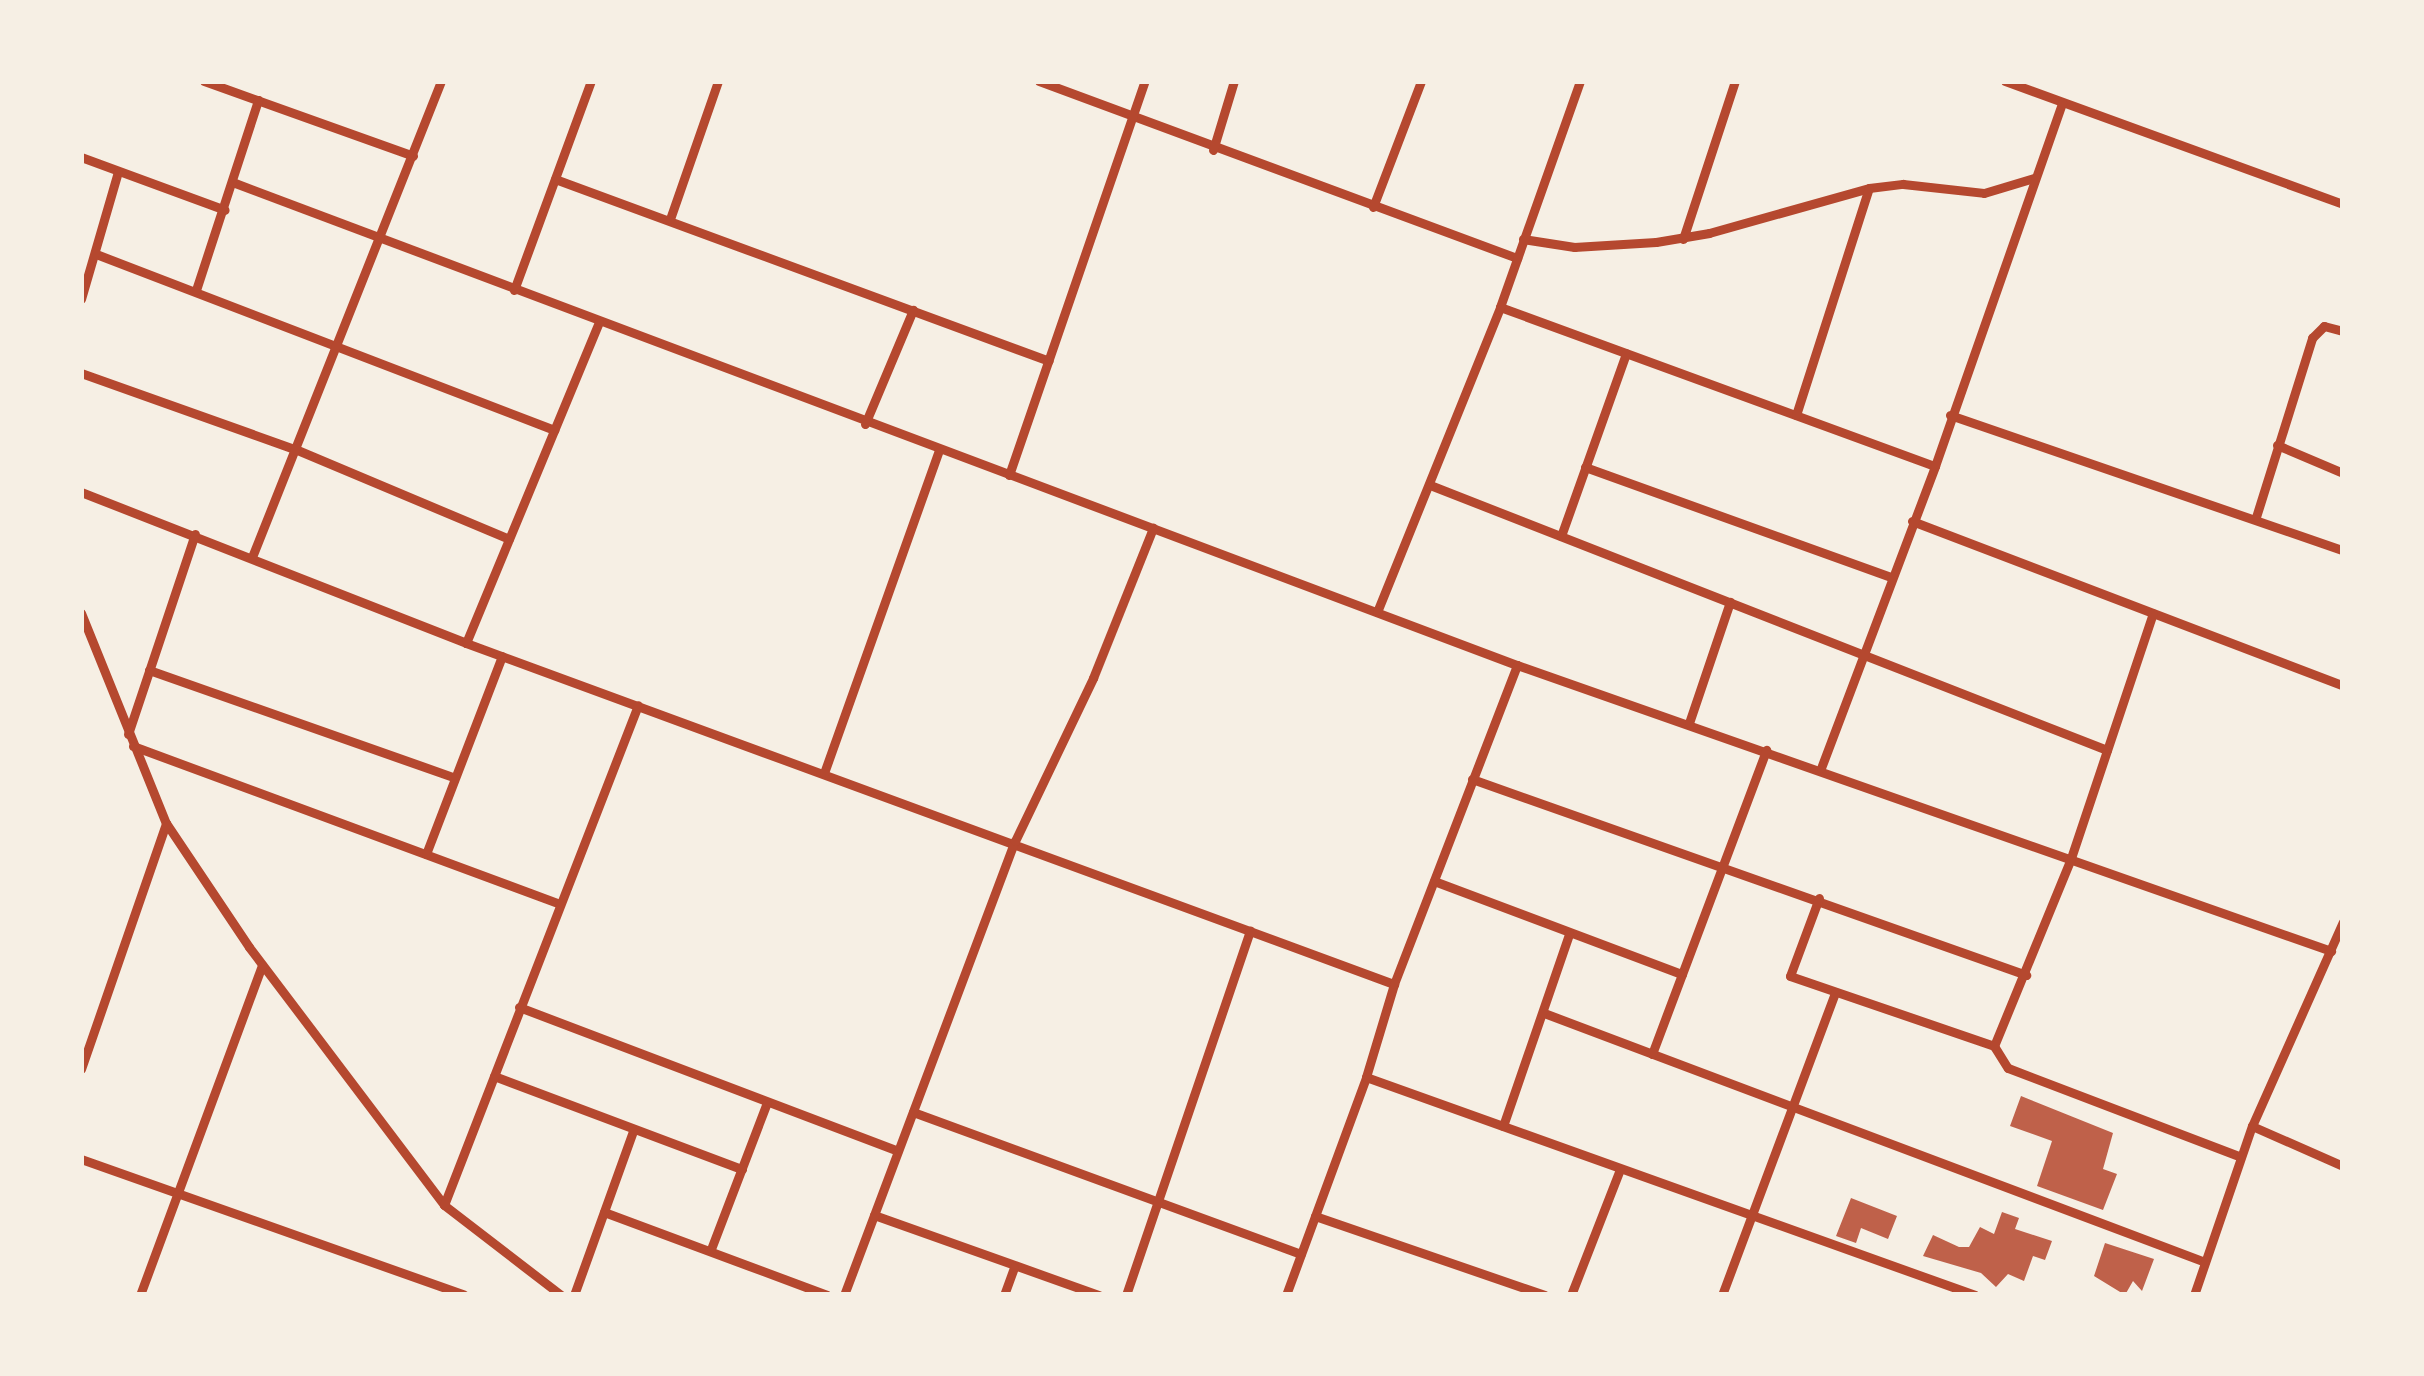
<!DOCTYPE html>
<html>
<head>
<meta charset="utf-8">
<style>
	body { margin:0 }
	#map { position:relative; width:2424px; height:1376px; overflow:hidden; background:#f6efe4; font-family:"Space Grotesk",sans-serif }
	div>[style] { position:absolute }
	.building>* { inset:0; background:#bf614a }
	.minor>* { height:9px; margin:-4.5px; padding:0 4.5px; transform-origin:4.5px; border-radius:4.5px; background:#b5482f }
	span { translate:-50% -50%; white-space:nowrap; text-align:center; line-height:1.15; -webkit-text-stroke:9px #f6efe4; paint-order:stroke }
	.frame { position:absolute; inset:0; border:84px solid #f6efe4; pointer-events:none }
</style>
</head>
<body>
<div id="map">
	<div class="building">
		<i style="clip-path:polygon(2021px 1096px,2113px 1133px,2103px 1169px,2117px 1174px,2103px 1210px,2037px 1186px,2052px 1141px,2010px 1126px)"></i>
		<i style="clip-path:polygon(1851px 1198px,1897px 1216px,1888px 1239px,1861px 1228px,1856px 1243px,1836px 1236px)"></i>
		<i style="clip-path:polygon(2002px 1212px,2019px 1218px,2015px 1229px,2052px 1241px,2045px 1260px,2033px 1256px,2024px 1281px,2008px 1274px,1996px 1287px,1981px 1273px,1923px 1256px,1933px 1235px,1959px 1247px,1969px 1247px,1980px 1227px,1994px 1234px)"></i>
		<i style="clip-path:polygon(2105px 1243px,2154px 1259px,2142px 1291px,2133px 1281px,2125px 1295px,2094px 1276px)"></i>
	</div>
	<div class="minor">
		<i style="left:204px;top:81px;width:222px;rotate:19.7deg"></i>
		<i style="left:1039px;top:81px;width:510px;rotate:20.32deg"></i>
		<i style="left:2005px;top:81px;width:360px;rotate:20deg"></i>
		<i style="left:1213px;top:150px;width:72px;rotate:-73.1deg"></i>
		<i style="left:81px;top:157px;width:153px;rotate:20.2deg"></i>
		<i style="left:555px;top:179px;width:526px;rotate:20.22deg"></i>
		<i style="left:235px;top:183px;width:1370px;rotate:20.61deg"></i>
		<i style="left:1517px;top:665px;width:863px;rotate:19.36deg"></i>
		<i style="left:1373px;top:207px;width:135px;rotate:-69.1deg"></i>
		<i style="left:670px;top:219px;width:146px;rotate:-70.8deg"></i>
		<i style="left:1523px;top:239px;width:52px;rotate:8.9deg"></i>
		<i style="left:1574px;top:247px;width:82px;rotate:-3.5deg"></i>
		<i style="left:1656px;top:242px;width:54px;rotate:-9.6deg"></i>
		<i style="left:1709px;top:233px;width:166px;rotate:-15.7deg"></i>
		<i style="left:1869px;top:188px;width:34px;rotate:-7deg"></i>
		<i style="left:1903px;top:184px;width:81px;rotate:6.3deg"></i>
		<i style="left:1984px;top:193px;width:52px;rotate:-16.7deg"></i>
		<i style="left:1683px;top:239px;width:166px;rotate:-71.8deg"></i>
		<i style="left:96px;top:254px;width:491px;rotate:21deg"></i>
		<i style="left:196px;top:290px;width:200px;rotate:-71.9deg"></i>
		<i style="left:514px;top:290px;width:223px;rotate:-69.8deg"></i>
		<i style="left:81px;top:299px;width:132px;rotate:-73.8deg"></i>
		<i style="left:1500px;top:307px;width:463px;rotate:20.1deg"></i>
		<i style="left:81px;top:373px;width:227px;rotate:19.6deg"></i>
		<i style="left:295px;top:449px;width:232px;rotate:22.8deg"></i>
		<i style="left:1796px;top:415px;width:238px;rotate:-72.2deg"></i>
		<i style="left:1950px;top:415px;width:416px;rotate:19deg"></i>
		<i style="left:865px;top:424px;width:124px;rotate:-67.2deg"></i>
		<i style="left:2277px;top:445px;width:72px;rotate:23deg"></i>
		<i style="left:1585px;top:467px;width:325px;rotate:19.8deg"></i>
		<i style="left:1009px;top:475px;width:417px;rotate:-71deg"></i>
		<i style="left:1430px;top:485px;width:727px;rotate:21.38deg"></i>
		<i style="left:81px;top:492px;width:414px;rotate:21.4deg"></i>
		<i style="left:466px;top:643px;width:989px;rotate:20.18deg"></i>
		<i style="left:2256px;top:517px;width:188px;rotate:-72.6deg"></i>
		<i style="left:2312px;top:338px;width:17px;rotate:-45deg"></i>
		<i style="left:2324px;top:326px;width:20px;rotate:15deg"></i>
		<i style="left:1912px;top:521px;width:462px;rotate:20.9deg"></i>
		<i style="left:1561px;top:536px;width:194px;rotate:-70.4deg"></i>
		<i style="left:252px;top:557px;width:512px;rotate:-68.34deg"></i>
		<i style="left:1377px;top:612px;width:329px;rotate:-68deg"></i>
		<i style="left:1500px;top:307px;width:240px;rotate:-70.5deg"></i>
		<i style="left:81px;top:613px;width:227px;rotate:68deg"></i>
		<i style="left:166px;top:823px;width:149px;rotate:56.2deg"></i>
		<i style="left:249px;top:947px;width:323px;rotate:52.9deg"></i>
		<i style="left:444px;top:1205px;width:148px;rotate:37.6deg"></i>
		<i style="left:466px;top:643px;width:347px;rotate:-67.5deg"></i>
		<i style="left:149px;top:670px;width:324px;rotate:19.4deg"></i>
		<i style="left:1689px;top:723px;width:128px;rotate:-71.3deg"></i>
		<i style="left:128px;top:734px;width:211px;rotate:-71.5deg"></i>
		<i style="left:133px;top:746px;width:455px;rotate:20.3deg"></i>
		<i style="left:1821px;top:768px;width:323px;rotate:-69.3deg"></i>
		<i style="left:1935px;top:466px;width:385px;rotate:-70.7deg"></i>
		<i style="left:824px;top:773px;width:341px;rotate:-70.4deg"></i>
		<i style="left:1472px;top:779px;width:588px;rotate:19.48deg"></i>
		<i style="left:426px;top:854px;width:212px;rotate:-69deg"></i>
		<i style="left:1434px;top:881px;width:265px;rotate:20.6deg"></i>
		<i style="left:1819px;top:898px;width:83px;rotate:110.4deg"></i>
		<i style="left:1790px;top:976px;width:216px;rotate:18.9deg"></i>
		<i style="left:1994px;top:1046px;width:26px;rotate:58deg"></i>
		<i style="left:2008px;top:1068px;width:249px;rotate:20.9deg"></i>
		<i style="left:519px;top:1007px;width:405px;rotate:20.8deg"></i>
		<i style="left:1544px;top:1013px;width:706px;rotate:20.64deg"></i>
		<i style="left:1994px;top:1046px;width:203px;rotate:-67.7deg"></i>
		<i style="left:2071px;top:858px;width:258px;rotate:-71.5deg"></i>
		<i style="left:1652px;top:1054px;width:325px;rotate:-69.4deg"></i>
		<i style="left:81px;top:1069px;width:260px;rotate:-70.9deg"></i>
		<i style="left:494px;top:1076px;width:265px;rotate:20.6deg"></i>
		<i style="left:1366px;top:1077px;width:647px;rotate:19.7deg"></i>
		<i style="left:913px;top:1112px;width:413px;rotate:20.1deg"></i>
		<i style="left:1503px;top:1126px;width:203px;rotate:-71deg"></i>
		<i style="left:2252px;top:1126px;width:99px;rotate:23.7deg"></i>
		<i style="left:81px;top:1159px;width:406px;rotate:19.5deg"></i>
		<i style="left:444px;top:1205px;width:536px;rotate:-68.79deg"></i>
		<i style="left:604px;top:1212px;width:238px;rotate:20.4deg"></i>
		<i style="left:874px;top:1215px;width:239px;rotate:19.6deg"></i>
		<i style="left:1315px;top:1216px;width:243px;rotate:19deg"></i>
		<i style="left:711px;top:1249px;width:157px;rotate:-69.1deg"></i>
		<i style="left:140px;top:1295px;width:352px;rotate:-69.7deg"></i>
		<i style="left:574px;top:1295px;width:174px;rotate:-70.2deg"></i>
		<i style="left:844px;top:1295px;width:485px;rotate:-69.4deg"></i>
		<i style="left:1015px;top:841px;width:181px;rotate:-64.4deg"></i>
		<i style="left:1093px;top:678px;width:162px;rotate:-68.2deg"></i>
		<i style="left:1004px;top:1295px;width:29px;rotate:-70deg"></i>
		<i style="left:1126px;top:1295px;width:385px;rotate:-71.2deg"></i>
		<i style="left:1286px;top:1295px;width:232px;rotate:-69.8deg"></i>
		<i style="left:1366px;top:1077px;width:97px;rotate:-73.2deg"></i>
		<i style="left:1394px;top:984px;width:342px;rotate:-68.9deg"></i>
		<i style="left:1571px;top:1295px;width:135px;rotate:-68.7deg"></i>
		<i style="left:1722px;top:1295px;width:323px;rotate:-69.5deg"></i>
		<i style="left:2194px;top:1295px;width:179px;rotate:-71.1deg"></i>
		<i style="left:2252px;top:1126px;width:223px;rotate:-66deg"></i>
	</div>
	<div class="frame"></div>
</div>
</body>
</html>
